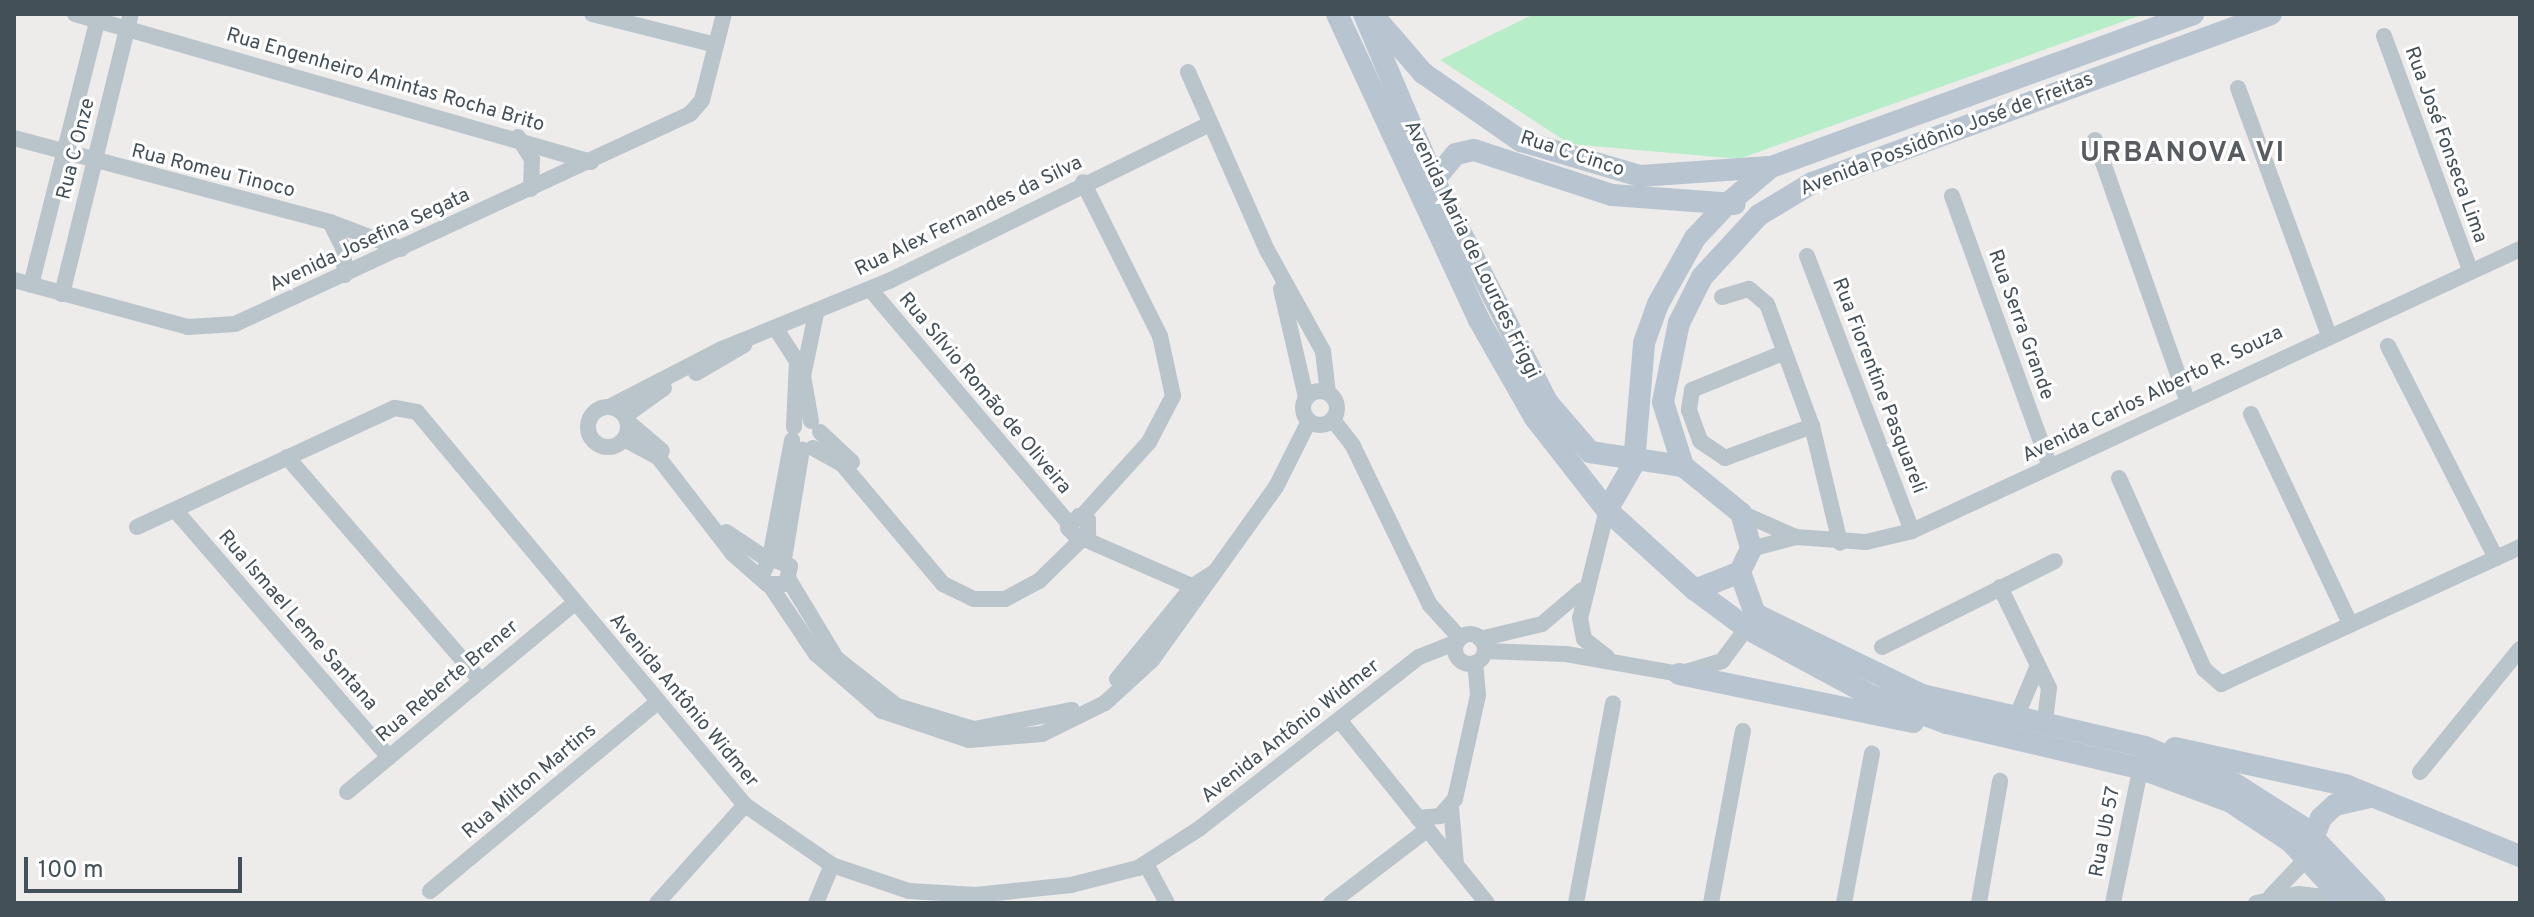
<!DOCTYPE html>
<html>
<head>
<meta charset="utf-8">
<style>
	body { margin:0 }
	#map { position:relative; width:2534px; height:917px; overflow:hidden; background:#eeebeb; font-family:Overpass,sans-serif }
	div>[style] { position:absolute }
	.green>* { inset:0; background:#b8edc9 }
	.street>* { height:16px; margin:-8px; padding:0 8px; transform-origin:8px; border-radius:8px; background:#b9c4cb }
	.street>.ring { margin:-8px; padding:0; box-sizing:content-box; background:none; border:16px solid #b9c4cb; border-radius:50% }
	.secondary>* { height:22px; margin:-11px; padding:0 11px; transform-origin:11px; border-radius:11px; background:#b8c5d0 }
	span { translate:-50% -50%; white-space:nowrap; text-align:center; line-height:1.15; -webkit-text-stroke:6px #fff; paint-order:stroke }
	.street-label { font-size:20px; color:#445058 }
	.district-label { font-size:28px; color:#585c60; font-weight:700; letter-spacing:2px }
	.frame { position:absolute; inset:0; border:16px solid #445058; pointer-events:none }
	.scale { position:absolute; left:24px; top:857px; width:218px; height:36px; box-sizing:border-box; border:4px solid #445058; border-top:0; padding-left:10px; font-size:24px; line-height:28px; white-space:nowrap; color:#445058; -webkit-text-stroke:6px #fff; paint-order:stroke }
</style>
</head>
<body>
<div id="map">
	<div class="green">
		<i style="clip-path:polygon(1534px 14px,2144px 14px,1739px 159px,1570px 144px,1440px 60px)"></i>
	</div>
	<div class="street">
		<i style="left:75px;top:14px;width:537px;rotate:16deg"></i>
		<i style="left:592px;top:14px;width:128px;rotate:14deg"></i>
		<i style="left:2384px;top:36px;width:246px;rotate:69.8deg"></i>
		<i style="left:1188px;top:72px;width:195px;rotate:66.1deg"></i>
		<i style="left:1267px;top:250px;width:115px;rotate:61deg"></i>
		<i style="left:1323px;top:351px;width:42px;rotate:83.2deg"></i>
		<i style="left:2238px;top:88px;width:261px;rotate:69.8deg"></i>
		<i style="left:518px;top:137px;width:26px;rotate:58deg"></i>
		<i style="left:532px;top:159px;width:30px;rotate:92deg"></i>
		<i style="left:14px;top:138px;width:327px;rotate:14.9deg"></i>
		<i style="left:330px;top:222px;width:76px;rotate:20.8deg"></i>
		<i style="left:2095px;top:140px;width:276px;rotate:70.5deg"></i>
		<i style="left:1952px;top:196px;width:288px;rotate:70.1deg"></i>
		<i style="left:330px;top:222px;width:28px;rotate:63deg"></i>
		<i style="left:343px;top:247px;width:28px;rotate:86deg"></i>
		<i style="left:1807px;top:256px;width:294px;rotate:69.1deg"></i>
		<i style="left:14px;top:280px;width:180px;rotate:15.1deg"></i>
		<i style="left:188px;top:327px;width:47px;rotate:-3.7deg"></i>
		<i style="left:235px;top:324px;width:501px;rotate:-24.78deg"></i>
		<i style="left:690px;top:114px;width:18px;rotate:-49deg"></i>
		<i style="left:702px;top:100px;width:89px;rotate:-75.7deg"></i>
		<i style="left:31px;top:285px;width:279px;rotate:-75.9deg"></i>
		<i style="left:870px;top:289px;width:308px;rotate:49.7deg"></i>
		<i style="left:1281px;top:289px;width:111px;rotate:77deg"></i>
		<i style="left:62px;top:294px;width:288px;rotate:-76.2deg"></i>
		<i style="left:1722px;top:297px;width:28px;rotate:-17deg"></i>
		<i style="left:1749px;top:289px;width:23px;rotate:40deg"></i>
		<i style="left:1767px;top:304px;width:130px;rotate:69.8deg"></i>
		<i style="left:1812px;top:426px;width:120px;rotate:76.5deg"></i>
		<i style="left:778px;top:332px;width:35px;rotate:57deg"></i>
		<i style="left:797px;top:361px;width:66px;rotate:92.6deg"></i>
		<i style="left:2388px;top:346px;width:238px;rotate:63deg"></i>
		<i style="left:1783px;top:353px;width:98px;rotate:157.9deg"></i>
		<i style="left:1692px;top:390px;width:20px;rotate:99deg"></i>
		<i style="left:1689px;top:410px;width:33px;rotate:70deg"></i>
		<i style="left:1700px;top:441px;width:30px;rotate:34deg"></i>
		<i style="left:1725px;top:458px;width:93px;rotate:-20.2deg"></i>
		<i style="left:696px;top:373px;width:56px;rotate:-30.3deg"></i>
		<i class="ring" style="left:1303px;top:391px;width:18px;height:18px"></i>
		<i style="left:609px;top:407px;width:127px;rotate:-27.2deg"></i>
		<i style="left:722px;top:349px;width:180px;rotate:-22.2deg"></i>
		<i style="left:889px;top:281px;width:357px;rotate:-26.1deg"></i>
		<i class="ring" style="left:588px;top:407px;width:24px;height:24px"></i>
		<i style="left:2251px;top:414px;width:229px;rotate:64.7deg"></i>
		<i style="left:625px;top:416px;width:48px;rotate:-35.7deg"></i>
		<i style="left:1333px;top:420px;width:33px;rotate:52deg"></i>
		<i style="left:1353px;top:446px;width:177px;rotate:64.2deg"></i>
		<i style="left:1430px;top:605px;width:45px;rotate:47.7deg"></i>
		<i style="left:627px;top:421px;width:46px;rotate:40.6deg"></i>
		<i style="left:811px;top:421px;width:46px;rotate:-100.1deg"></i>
		<i style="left:803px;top:376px;width:63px;rotate:-78.2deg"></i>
		<i style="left:820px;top:432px;width:44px;rotate:43.2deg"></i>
		<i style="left:624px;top:439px;width:38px;rotate:28deg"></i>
		<i style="left:658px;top:457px;width:123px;rotate:52.3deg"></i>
		<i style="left:733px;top:554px;width:45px;rotate:41.4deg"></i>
		<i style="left:767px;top:584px;width:19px"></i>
		<i style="left:786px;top:584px;width:18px;rotate:-77deg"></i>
		<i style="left:790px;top:566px;width:22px;rotate:-158deg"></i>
		<i style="left:770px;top:558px;width:21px;rotate:115deg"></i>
		<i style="left:813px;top:448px;width:33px;rotate:29deg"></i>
		<i style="left:842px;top:464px;width:157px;rotate:49.9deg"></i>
		<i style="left:943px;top:584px;width:34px;rotate:26deg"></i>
		<i style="left:974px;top:599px;width:31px"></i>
		<i style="left:1005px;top:599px;width:38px;rotate:-28deg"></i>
		<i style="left:1039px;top:581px;width:69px;rotate:-44.4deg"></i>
		<i style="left:1088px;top:533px;width:13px;rotate:-90deg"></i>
		<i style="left:1088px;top:520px;width:10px;rotate:-156deg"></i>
		<i style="left:1079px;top:516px;width:16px;rotate:133deg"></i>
		<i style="left:1068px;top:528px;width:14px;rotate:45deg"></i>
		<i style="left:287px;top:457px;width:296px;rotate:49.1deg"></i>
		<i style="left:2119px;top:478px;width:209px;rotate:66deg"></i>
		<i style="left:2204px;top:669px;width:23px;rotate:41deg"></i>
		<i style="left:2221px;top:684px;width:329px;rotate:-24.6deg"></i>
		<i style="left:175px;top:510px;width:327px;rotate:49.1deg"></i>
		<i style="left:1607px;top:510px;width:111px;rotate:104deg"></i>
		<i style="left:1580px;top:618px;width:21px;rotate:79deg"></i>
		<i style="left:1584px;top:639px;width:29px;rotate:38deg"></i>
		<i style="left:1741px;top:513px;width:60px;rotate:23.6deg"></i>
		<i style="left:1796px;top:537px;width:47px;rotate:165.1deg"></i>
		<i style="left:1082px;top:516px;width:100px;rotate:-47.8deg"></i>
		<i style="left:1149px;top:442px;width:52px;rotate:-62.4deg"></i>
		<i style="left:1173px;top:396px;width:61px;rotate:-102.2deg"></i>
		<i style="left:1160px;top:336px;width:172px;rotate:-116.6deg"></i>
		<i style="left:137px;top:527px;width:284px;rotate:-24.8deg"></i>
		<i style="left:395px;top:408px;width:22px;rotate:10deg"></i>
		<i style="left:417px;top:412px;width:512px;rotate:50.15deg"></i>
		<i style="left:745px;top:805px;width:106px;rotate:34.6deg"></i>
		<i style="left:832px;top:865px;width:81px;rotate:18.7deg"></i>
		<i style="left:909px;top:891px;width:67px;rotate:3.4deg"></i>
		<i style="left:976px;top:895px;width:96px;rotate:-6deg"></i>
		<i style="left:1071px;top:885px;width:69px;rotate:-14.2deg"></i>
		<i style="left:1138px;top:868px;width:74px;rotate:-32.8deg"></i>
		<i style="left:1200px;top:828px;width:278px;rotate:-38deg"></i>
		<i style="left:1419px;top:657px;width:41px;rotate:-21.5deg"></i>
		<i style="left:726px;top:532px;width:49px;rotate:33.4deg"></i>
		<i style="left:1796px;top:537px;width:70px;rotate:4.1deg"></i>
		<i style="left:1866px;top:542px;width:47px;rotate:-13.4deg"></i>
		<i style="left:1912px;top:531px;width:670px;rotate:-24.88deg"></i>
		<i style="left:1082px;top:538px;width:130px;rotate:23.6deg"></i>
		<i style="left:770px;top:558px;width:120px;rotate:-79.4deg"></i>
		<i style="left:784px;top:559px;width:111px;rotate:-80.7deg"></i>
		<i style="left:789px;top:580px;width:91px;rotate:58.9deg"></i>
		<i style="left:836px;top:658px;width:78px;rotate:38.2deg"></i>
		<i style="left:897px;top:706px;width:80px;rotate:16.6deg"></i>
		<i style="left:974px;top:729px;width:100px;rotate:-11deg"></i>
		<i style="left:771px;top:587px;width:81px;rotate:56.1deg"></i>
		<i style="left:816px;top:654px;width:87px;rotate:40.8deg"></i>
		<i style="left:882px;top:711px;width:92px;rotate:18.4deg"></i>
		<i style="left:969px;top:740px;width:73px;rotate:-4.7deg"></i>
		<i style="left:1042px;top:734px;width:70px;rotate:-26.2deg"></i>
		<i style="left:1105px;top:703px;width:64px;rotate:-42.5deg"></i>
		<i style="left:1152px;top:660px;width:213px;rotate:-54.4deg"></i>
		<i style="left:1276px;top:487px;width:74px;rotate:-63.4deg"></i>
		<i style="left:2000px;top:587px;width:112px;rotate:64.1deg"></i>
		<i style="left:2049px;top:688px;width:38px;rotate:97deg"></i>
		<i class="ring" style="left:1455px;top:634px;width:14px;height:14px"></i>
		<i style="left:1480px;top:639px;width:64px;rotate:-13.6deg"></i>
		<i style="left:1542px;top:624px;width:52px;rotate:-40.4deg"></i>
		<i style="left:1882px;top:647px;width:193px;rotate:-26.4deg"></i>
		<i style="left:1485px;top:651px;width:81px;rotate:2.1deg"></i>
		<i style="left:1566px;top:654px;width:115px;rotate:10deg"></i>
		<i style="left:1679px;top:674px;width:45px;rotate:-16.8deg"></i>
		<i style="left:1722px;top:661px;width:49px;rotate:-53.4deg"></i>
		<i style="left:1117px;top:679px;width:120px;rotate:-50.7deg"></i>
		<i style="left:1193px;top:586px;width:27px;rotate:-33deg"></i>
		<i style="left:2015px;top:720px;width:56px;rotate:-67.1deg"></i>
		<i style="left:1340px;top:721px;width:234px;rotate:51.1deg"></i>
		<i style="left:2420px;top:772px;width:159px;rotate:-50.9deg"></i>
		<i style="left:347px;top:792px;width:296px;rotate:-39.7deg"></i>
		<i style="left:1451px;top:807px;width:57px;rotate:85deg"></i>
		<i style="left:1418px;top:818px;width:22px;rotate:-5deg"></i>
		<i style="left:1440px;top:816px;width:23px;rotate:-49deg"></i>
		<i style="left:1455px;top:799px;width:107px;rotate:-77.5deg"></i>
		<i style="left:1478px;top:695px;width:32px;rotate:-95deg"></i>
		<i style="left:1146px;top:864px;width:44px;rotate:61.7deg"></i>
		<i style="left:430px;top:891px;width:293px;rotate:-39.7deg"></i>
		<i style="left:2271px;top:896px;width:52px;rotate:-46.5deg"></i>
		<i style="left:657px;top:903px;width:132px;rotate:-48.1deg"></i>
		<i style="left:816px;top:903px;width:41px;rotate:-67.2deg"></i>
		<i style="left:1331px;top:903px;width:116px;rotate:-37.3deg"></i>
		<i style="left:1576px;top:903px;width:203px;rotate:-79.5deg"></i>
		<i style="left:1711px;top:903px;width:175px;rotate:-79.5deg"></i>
		<i style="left:1844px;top:903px;width:152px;rotate:-79.4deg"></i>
		<i style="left:1979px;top:903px;width:124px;rotate:-80.2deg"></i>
		<i style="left:2113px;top:903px;width:146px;rotate:-78.5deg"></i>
		<i style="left:2256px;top:903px;width:43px;rotate:-12.1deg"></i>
		<i style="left:2298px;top:894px;width:45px;rotate:6.3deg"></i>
	</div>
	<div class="secondary">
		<i style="left:1337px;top:14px;width:337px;rotate:65.1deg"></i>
		<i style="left:1479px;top:320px;width:113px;rotate:60.3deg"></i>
		<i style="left:1535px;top:418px;width:117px;rotate:52deg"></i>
		<i style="left:1607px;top:510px;width:119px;rotate:42.3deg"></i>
		<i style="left:1695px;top:590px;width:66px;rotate:36.3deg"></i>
		<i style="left:1748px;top:629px;width:139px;rotate:28.4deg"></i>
		<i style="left:1870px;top:695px;width:82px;rotate:20deg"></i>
		<i style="left:1947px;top:723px;width:197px;rotate:13.2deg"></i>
		<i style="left:2139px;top:768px;width:98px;rotate:20.3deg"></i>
		<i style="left:2231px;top:802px;width:72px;rotate:33.7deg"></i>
		<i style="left:2291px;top:842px;width:83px;rotate:47.4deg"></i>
		<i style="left:1364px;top:14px;width:180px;rotate:67.1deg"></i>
		<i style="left:1434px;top:180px;width:249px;rotate:63deg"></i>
		<i style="left:1547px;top:402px;width:66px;rotate:49.3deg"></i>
		<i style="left:1590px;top:452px;width:94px;rotate:8.6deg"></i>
		<i style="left:1683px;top:466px;width:75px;rotate:39deg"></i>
		<i style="left:1741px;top:513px;width:37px;rotate:74deg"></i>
		<i style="left:1751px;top:549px;width:25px;rotate:116deg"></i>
		<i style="left:1740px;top:572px;width:45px;rotate:70.3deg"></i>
		<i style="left:1755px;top:614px;width:186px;rotate:25.9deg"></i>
		<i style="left:1922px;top:695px;width:229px;rotate:13.1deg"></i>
		<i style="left:2145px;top:747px;width:97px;rotate:22.3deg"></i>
		<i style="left:2235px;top:784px;width:82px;rotate:32.5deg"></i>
		<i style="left:2304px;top:828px;width:103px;rotate:46.6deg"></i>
		<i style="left:1372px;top:14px;width:78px;rotate:49.2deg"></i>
		<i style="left:1423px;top:73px;width:119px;rotate:34.8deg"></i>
		<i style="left:1521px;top:141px;width:124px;rotate:16.4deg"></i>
		<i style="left:1640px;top:176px;width:129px;rotate:-4deg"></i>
		<i style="left:1434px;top:180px;width:34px;rotate:-50deg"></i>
		<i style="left:1456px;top:154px;width:18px;rotate:-13deg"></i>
		<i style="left:1474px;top:150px;width:145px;rotate:18.1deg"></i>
		<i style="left:1612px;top:195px;width:123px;rotate:4.2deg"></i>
		<i style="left:1683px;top:466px;width:67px;rotate:-107.4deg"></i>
		<i style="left:1663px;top:402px;width:81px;rotate:-78.6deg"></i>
		<i style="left:1679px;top:323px;width:51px;rotate:-63.4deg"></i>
		<i style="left:1702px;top:277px;width:84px;rotate:-47.4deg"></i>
		<i style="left:1759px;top:215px;width:62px;rotate:-31.1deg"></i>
		<i style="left:1812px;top:183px;width:489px;rotate:-20.2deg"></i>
		<i style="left:1607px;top:510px;width:54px;rotate:-60.1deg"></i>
		<i style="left:1634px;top:463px;width:120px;rotate:-85.2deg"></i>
		<i style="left:1644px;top:343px;width:41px;rotate:-70.3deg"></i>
		<i style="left:1658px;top:304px;width:76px;rotate:-60.7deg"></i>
		<i style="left:1695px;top:238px;width:45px;rotate:-46.8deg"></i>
		<i style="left:1726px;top:205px;width:59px;rotate:-40.2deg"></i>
		<i style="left:1771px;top:167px;width:449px;rotate:-19.9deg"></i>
		<i style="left:1695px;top:590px;width:48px;rotate:-21.8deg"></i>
		<i style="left:1679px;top:674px;width:239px;rotate:11.6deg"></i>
		<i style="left:2175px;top:748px;width:174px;rotate:12.3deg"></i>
		<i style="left:2345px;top:785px;width:189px;rotate:22.1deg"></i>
		<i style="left:2309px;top:849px;width:33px;rotate:-69deg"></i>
		<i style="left:2321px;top:818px;width:19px;rotate:-43deg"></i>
		<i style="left:2335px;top:805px;width:37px;rotate:-13deg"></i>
	</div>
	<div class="street-label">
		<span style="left:385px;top:81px;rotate:16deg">Rua Engenheiro Amintas Rocha Brito</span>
		<span style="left:1947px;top:135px;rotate:-21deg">Avenida Possidônio José de Freitas</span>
		<span style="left:2445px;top:145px;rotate:70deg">Rua José Fonseca Lima</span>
		<span style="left:77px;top:149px;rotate:-76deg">Rua C Onze</span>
		<span style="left:1572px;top:155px;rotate:18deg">Rua C Cinco</span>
		<span style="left:213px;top:172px;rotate:14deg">Rua Romeu Tinoco</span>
		<span style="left:969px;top:217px;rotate:-26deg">Rua Alex Fernandes da Silva</span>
		<span style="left:370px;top:241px;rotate:-25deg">Avenida Josefina Segata</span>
		<span style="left:1471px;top:250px;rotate:64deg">Avenida Maria de Lourdes Friggi</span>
		<span style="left:2020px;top:325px;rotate:70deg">Rua Serra Grande</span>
		<span style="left:1878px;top:386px;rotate:69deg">Rua Fiorentine Pasquareli</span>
		<span style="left:984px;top:394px;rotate:50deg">Rua Sílvio Romão de Oliveira</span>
		<span style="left:2153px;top:395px;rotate:-26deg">Avenida Carlos Alberto R. Souza</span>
		<span style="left:297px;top:621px;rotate:49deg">Rua Ismael Leme Santana</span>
		<span style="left:448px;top:682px;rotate:-40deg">Rua Reberte Brener</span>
		<span style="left:683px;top:701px;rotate:50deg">Avenida Antônio Widmer</span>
		<span style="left:1291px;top:732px;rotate:-38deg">Avenida Antônio Widmer</span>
		<span style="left:530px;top:782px;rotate:-40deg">Rua Milton Martins</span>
		<span style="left:2106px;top:832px;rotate:-79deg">Rua Ub 57</span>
	</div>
	<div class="district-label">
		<span style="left:2183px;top:154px">URBANOVA VI</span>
	</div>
	<div class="frame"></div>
	<div class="scale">100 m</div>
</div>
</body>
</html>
